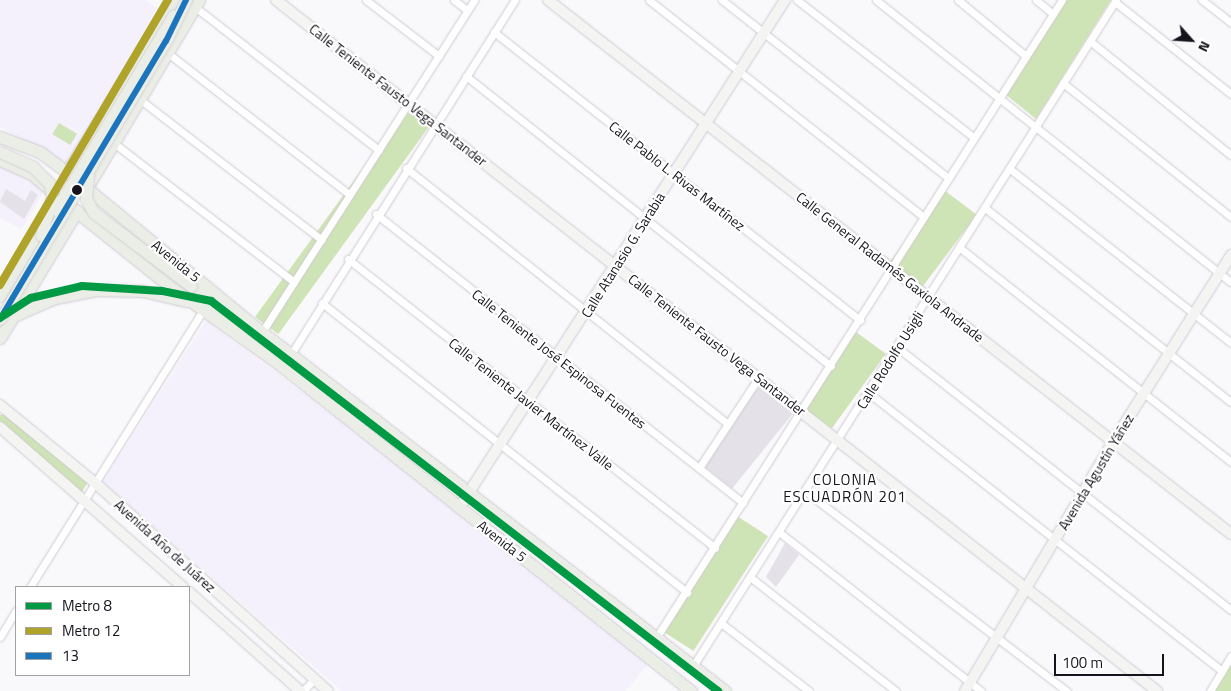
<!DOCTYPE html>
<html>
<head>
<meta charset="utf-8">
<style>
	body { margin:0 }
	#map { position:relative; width:1231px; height:691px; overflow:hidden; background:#f9f8fb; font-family:"Titillium Web",sans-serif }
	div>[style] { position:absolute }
	.built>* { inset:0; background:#f4f0fc }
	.green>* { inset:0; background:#cfe4b6; transform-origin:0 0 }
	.building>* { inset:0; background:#e4e1e8; transform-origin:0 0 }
	.roads { filter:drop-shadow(0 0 1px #cecbd2) drop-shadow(0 0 1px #cecbd2) }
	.street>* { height:7px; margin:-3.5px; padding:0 3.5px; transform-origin:3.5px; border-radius:3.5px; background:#fefefe }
	.secondary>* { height:10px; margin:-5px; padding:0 5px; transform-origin:5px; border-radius:5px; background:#f4f5f2 }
	.primary>* { height:11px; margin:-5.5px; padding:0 5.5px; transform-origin:5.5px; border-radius:5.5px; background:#ebeee6 }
	.bridges { filter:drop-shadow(0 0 1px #d3d2d4) drop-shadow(0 0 1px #d3d2d4) }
	.primary-bridge>* { height:11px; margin:-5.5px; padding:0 5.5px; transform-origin:5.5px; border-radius:5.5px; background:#ebeee6 }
	.bus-1>* { height:6px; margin:-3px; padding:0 3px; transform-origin:3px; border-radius:3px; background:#1c75bc }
	.metro-1>* { height:8px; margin:-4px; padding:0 4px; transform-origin:4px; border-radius:4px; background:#009a44 }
	.metro-2>* { height:8px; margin:-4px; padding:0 4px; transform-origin:4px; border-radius:4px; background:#b0a32a }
	.dots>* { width:14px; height:14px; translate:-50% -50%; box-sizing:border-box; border:2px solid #fff; border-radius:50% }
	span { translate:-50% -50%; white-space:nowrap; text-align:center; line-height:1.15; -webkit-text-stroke:4.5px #fff; paint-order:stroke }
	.street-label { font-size:14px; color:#16131c }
	.neighbourhood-label { font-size:15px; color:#16131c; letter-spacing:1px }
	.legend { position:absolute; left:15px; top:586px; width:175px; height:90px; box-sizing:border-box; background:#fff; border:1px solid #a2a1a4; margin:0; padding:6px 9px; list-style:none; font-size:15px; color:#16131c }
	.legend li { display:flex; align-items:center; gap:10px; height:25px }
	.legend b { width:25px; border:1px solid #a2a1a4 }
	.north { position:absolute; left:1166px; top:15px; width:50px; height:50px; -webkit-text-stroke:4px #fff; paint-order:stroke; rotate:116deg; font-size:14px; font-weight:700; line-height:20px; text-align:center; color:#16131c }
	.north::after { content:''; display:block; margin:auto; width:18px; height:22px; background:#16131c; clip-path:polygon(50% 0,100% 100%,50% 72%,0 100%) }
	.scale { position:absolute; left:1054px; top:654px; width:110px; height:22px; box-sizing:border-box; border:2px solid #16131c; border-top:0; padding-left:6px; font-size:15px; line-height:18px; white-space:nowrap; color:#16131c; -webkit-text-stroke:4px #fff; paint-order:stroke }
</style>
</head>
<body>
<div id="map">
	<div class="built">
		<i style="clip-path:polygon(0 0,145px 0,157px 8px,85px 135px,59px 120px,85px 136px,70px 162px,64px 163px,0 127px)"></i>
		<i style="clip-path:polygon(0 164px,27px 176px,45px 190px,21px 229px,0 217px)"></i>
		<i style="clip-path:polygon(206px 321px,323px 407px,648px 664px,625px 691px,342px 691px,103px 482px)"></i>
	</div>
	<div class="green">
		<i style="clip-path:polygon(1064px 0,1111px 0,1036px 119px,1005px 94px)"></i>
		<i style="left:406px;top:109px;width:29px;height:257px;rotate:36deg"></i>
		<i style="left:59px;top:123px;width:21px;height:13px;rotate:31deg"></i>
		<i style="left:944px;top:190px;width:41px;height:90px;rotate:37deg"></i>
		<i style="left:856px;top:332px;width:37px;height:92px;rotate:36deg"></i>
		<i style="clip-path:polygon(4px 414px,88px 481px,81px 494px,0 425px,0 415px)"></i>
		<i style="left:737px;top:516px;width:37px;height:137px;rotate:33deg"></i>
		<i style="clip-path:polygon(1231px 664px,1231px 691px,1215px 691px)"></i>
	</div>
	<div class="building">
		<i style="clip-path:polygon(6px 189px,25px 201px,31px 190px,38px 195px,24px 219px,0 202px)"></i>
		<i style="left:759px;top:387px;width:43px;height:96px;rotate:39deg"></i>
		<i style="clip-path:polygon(785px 543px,799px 555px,776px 587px,766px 577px)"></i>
	</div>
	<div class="roads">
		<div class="street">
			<i style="left:366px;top:0;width:92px;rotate:37.5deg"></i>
			<i style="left:454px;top:0;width:16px;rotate:38deg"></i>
			<i style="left:649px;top:0;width:350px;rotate:38.3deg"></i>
			<i style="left:722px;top:0;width:288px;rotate:38.2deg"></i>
			<i style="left:797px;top:0;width:224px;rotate:37.9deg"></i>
			<i style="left:876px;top:0;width:453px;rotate:38.5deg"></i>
			<i style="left:958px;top:0;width:88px;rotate:39.5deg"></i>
			<i style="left:1036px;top:0;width:22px;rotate:39deg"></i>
			<i style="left:1202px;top:0;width:37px;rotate:38deg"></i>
			<i style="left:1115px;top:2px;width:148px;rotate:38.4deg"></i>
			<i style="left:195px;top:7px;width:233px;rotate:37.9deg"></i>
			<i style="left:494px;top:32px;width:466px;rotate:38.2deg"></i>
			<i style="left:1090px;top:41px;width:181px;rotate:39deg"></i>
			<i style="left:169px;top:54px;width:229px;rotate:37.9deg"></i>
			<i style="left:466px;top:76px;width:466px;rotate:38.5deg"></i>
			<i style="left:1063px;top:83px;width:215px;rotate:38.6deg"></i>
			<i style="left:142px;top:101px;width:227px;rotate:37.7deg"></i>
			<i style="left:115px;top:144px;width:226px;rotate:37.6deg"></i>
			<i style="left:406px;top:168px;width:411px;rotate:38.5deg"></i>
			<i style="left:1010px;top:169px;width:281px;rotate:38.2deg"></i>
			<i style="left:985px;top:208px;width:313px;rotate:38.3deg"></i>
			<i style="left:376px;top:214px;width:467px;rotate:38.2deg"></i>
			<i style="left:960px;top:248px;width:345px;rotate:38.3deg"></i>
			<i style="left:348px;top:259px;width:467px;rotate:38.2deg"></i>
			<i style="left:322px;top:303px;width:466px;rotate:38.4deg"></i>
			<i style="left:262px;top:332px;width:394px;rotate:-57.4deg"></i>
			<i style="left:898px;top:348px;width:424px;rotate:38.2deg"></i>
			<i style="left:291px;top:354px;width:419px;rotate:-57.7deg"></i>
			<i style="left:870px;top:394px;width:448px;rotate:38.2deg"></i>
			<i style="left:699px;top:468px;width:109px;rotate:-56.6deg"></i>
			<i style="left:805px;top:491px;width:330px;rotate:37.4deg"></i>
			<i style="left:779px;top:532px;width:257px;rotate:38.2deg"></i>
			<i style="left:750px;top:577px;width:185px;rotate:38deg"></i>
			<i style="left:30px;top:587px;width:328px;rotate:-58deg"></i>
			<i style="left:721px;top:623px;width:111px;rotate:37.7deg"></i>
			<i style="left:0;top:637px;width:31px;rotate:-59deg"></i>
			<i style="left:656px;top:638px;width:756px;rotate:-57.53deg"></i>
			<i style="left:693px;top:666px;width:789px;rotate:-57.58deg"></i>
			<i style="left:303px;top:691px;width:16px;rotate:-47deg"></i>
			<i style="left:1210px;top:691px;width:41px;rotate:-59deg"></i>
		</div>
		<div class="secondary">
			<i style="left:276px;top:0;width:1120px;rotate:38.11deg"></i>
			<i style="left:548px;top:0;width:867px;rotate:38.02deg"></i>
			<i style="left:0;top:405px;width:120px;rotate:39.3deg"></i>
			<i style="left:93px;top:481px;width:315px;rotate:41.8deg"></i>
			<i style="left:0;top:427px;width:243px;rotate:41.2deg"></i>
			<i style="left:459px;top:508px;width:604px;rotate:-57.31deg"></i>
			<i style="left:189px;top:592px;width:149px;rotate:41.7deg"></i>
			<i style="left:965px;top:691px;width:290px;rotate:-59.3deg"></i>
			<i style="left:1113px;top:442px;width:221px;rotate:-57.7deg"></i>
		</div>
		<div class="primary">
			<i style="left:0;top:137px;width:43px;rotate:20.6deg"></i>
			<i style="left:40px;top:152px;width:34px;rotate:37deg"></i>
			<i style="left:67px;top:172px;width:252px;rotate:39.4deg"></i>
			<i style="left:262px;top:332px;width:586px;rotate:37.79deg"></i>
			<i style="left:0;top:160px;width:35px;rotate:24deg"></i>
			<i style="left:32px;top:174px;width:21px;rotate:41deg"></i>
			<i style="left:67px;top:172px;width:203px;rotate:-58.1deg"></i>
			<i style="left:86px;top:189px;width:220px;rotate:-59.1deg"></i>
			<i style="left:62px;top:200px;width:136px;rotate:38.7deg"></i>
			<i style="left:168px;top:285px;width:136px;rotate:35.4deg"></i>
			<i style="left:279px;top:364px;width:526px;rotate:38.44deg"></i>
			<i style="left:191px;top:286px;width:69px;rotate:39.7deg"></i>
			<i style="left:0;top:296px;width:83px;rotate:-58.8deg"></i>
			<i style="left:16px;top:315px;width:43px;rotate:-23.6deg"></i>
			<i style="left:55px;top:298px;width:43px;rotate:-10.8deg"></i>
			<i style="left:97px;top:290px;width:46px;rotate:1.2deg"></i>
			<i style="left:143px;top:291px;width:44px;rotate:13.1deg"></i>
			<i style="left:0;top:338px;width:149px;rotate:-58.8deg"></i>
		</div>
	</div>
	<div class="bridges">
		<div class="primary-bridge">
			<i style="left:0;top:152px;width:35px;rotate:24deg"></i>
			<i style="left:32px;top:166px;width:25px;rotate:45deg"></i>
			<i style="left:50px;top:184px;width:13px;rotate:81deg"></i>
			<i style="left:52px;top:197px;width:40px;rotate:106deg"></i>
			<i style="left:88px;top:175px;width:23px;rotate:95deg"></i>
			<i style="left:86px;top:198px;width:16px;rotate:63deg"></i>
			<i style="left:93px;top:212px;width:123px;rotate:37.1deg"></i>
			<i style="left:56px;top:210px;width:227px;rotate:-58.9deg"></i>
			<i style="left:0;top:319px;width:324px;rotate:-59.2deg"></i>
			<i style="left:166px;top:41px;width:46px;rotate:-64deg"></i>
		</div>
	</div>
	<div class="bus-1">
		<i style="left:0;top:319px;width:324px;rotate:-59.2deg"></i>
		<i style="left:166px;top:41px;width:46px;rotate:-64deg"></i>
	</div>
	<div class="metro-1">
		<i style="left:0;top:318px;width:37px;rotate:-33deg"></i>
		<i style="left:31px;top:298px;width:52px;rotate:-13.2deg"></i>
		<i style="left:82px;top:286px;width:80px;rotate:3.6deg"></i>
		<i style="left:162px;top:291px;width:50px;rotate:11.5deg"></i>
		<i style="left:211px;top:301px;width:640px;rotate:37.57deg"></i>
	</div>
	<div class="metro-2">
		<i style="left:0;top:285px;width:331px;rotate:-59.5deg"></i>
	</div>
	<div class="dots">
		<i style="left:77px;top:190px;background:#16131c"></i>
	</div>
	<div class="street-label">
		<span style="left:398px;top:95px;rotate:38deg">Calle Teniente Fausto Vega Santander</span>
		<span style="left:677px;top:176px;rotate:38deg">Calle Pablo L. Rivas Martínez</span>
		<span style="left:623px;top:255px;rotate:-58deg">Calle Atanasio G. Sarabia</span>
		<span style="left:176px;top:261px;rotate:39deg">Avenida 5</span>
		<span style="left:890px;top:267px;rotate:38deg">Calle General Radamés Gaxiola Andrade</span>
		<span style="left:717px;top:345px;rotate:38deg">Calle Teniente Fausto Vega Santander</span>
		<span style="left:559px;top:359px;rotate:38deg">Calle Teniente José Espinosa Fuentes</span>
		<span style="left:890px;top:360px;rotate:-58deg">Calle Rodolfo Usigli</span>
		<span style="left:531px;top:404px;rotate:38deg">Calle Teniente Javier Martínez Valle</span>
		<span style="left:1096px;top:472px;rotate:-59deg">Avenida Agustín Yáñez</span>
		<span style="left:502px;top:541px;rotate:38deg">Avenida 5</span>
		<span style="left:165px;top:546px;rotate:42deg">Avenida Año de Juárez</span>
	</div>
	<div class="neighbourhood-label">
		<span style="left:845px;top:488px">COLONIA<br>ESCUADRÓN 201</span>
	</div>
	<ul class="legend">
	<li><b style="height:6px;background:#009a44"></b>Metro 8</li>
	<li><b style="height:6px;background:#b0a32a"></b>Metro 12</li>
	<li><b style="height:6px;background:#1c75bc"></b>13</li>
	</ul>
	<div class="north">N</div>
	<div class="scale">100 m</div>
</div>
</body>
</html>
